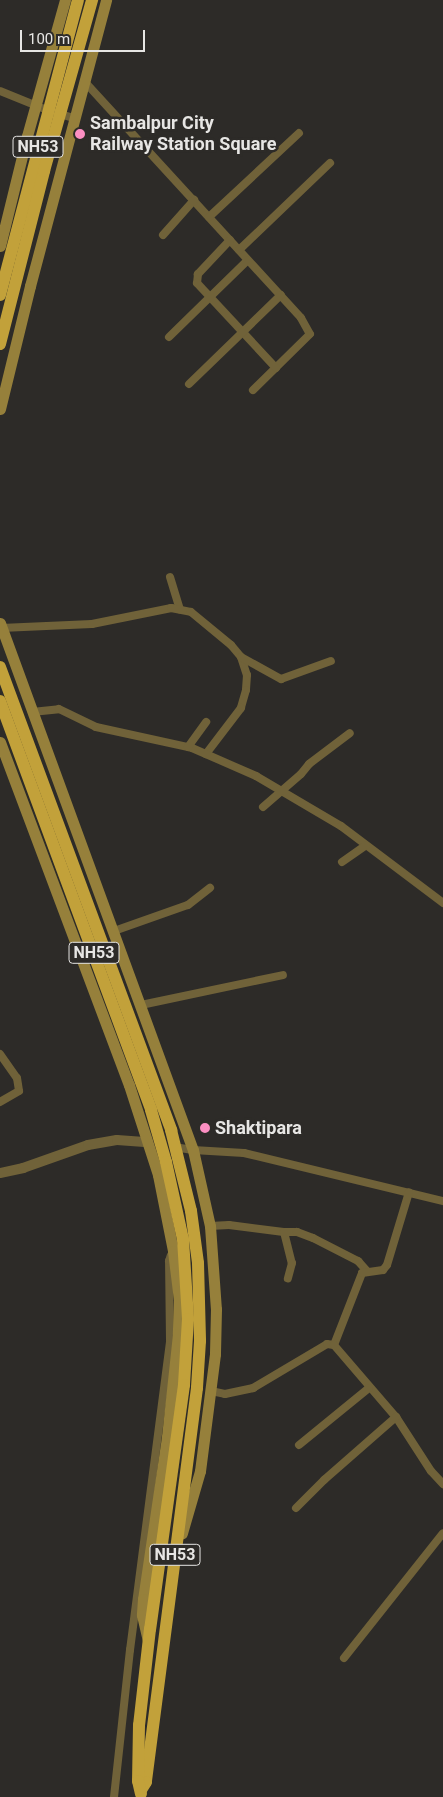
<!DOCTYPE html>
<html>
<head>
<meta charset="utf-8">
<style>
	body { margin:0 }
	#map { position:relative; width:443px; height:1797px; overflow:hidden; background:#2d2b28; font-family:Roboto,sans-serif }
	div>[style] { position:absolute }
	.minor>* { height:8px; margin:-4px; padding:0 4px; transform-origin:4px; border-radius:4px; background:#706239 }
	.tertiary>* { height:10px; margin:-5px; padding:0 5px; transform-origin:5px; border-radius:5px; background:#706239 }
	.secondary>* { height:11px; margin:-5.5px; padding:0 5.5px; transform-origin:5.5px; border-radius:5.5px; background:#96803b }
	.trunk>* { height:12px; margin:-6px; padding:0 6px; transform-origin:6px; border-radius:6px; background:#c2a13a }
	.dots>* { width:14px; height:14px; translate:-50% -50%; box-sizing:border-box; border:2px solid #2d2b28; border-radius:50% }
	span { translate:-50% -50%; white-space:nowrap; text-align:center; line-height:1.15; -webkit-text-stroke:5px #2d2b28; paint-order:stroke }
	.shield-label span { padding:1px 4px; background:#2d2b28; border:1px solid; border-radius:4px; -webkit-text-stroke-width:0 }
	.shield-label { font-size:16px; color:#e7e6e4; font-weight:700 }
	.poi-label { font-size:18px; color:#e7e6e4; font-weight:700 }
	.left { translate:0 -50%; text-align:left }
	.scale { position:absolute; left:20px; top:30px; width:125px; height:22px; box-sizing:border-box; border:2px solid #e7e6e4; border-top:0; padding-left:6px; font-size:15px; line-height:18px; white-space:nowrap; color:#e7e6e4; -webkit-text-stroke:4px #2d2b28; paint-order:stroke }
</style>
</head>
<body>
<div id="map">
	<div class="minor">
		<i style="left:84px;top:81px;width:321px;rotate:47.5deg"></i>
		<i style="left:301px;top:318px;width:18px;rotate:61deg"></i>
		<i style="left:310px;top:334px;width:80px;rotate:135.5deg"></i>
		<i style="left:0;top:91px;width:51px;rotate:22deg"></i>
		<i style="left:47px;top:110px;width:28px;rotate:17deg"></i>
		<i style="left:209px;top:217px;width:123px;rotate:-43deg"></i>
		<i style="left:163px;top:235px;width:47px;rotate:-48.5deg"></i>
		<i style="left:230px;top:240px;width:47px;rotate:133.3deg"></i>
		<i style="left:198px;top:274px;width:9px;rotate:96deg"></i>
		<i style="left:197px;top:283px;width:116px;rotate:47.1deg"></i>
		<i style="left:239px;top:250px;width:126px;rotate:-43.7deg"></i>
		<i style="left:169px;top:337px;width:110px;rotate:-44.3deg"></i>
		<i style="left:189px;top:384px;width:128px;rotate:-44.1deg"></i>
		<i style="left:170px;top:577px;width:34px;rotate:73deg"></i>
		<i style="left:1px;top:628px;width:91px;rotate:-2.5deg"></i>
		<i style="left:92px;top:624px;width:81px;rotate:-11.4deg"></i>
		<i style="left:171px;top:608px;width:20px;rotate:11deg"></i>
		<i style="left:191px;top:612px;width:52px;rotate:39.5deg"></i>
		<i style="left:231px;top:645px;width:16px;rotate:50deg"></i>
		<i style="left:241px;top:657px;width:19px;rotate:72deg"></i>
		<i style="left:247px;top:675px;width:15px;rotate:94deg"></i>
		<i style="left:246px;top:690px;width:19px;rotate:106deg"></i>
		<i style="left:241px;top:708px;width:58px;rotate:127.3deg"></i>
		<i style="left:241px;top:657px;width:46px;rotate:28.8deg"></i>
		<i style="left:281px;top:679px;width:53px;rotate:-19.8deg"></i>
		<i style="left:32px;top:712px;width:27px;rotate:-6deg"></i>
		<i style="left:59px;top:709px;width:41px;rotate:25.9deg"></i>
		<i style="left:96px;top:727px;width:98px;rotate:12.3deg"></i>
		<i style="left:192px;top:748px;width:70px;rotate:23.6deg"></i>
		<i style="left:256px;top:776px;width:99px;rotate:30.5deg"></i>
		<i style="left:341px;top:826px;width:128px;rotate:37deg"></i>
		<i style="left:188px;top:747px;width:31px;rotate:-54deg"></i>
		<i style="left:263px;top:807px;width:50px;rotate:-41deg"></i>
		<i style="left:301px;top:774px;width:13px;rotate:-51deg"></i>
		<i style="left:309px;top:764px;width:51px;rotate:-37.1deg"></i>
		<i style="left:342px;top:862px;width:29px;rotate:-35deg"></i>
		<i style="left:114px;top:931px;width:78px;rotate:-19.4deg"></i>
		<i style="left:188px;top:905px;width:28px;rotate:-38deg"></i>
		<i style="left:141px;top:1005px;width:145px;rotate:-11.9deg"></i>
		<i style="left:0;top:1054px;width:29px;rotate:55deg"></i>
		<i style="left:17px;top:1078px;width:13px;rotate:81deg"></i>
		<i style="left:19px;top:1091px;width:22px;rotate:150deg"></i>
		<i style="left:174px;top:1147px;width:19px;rotate:9deg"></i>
		<i style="left:193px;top:1150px;width:51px;rotate:3.4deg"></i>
		<i style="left:244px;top:1153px;width:205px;rotate:13.6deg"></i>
		<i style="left:210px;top:1226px;width:19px;rotate:-3deg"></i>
		<i style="left:229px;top:1225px;width:55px;rotate:7.3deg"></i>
		<i style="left:284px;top:1232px;width:32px;rotate:76deg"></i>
		<i style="left:292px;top:1263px;width:16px;rotate:105deg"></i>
		<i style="left:284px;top:1232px;width:13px"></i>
		<i style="left:297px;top:1232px;width:17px;rotate:21deg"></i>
		<i style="left:313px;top:1238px;width:51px;rotate:27.1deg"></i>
		<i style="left:358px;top:1261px;width:13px;rotate:48deg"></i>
		<i style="left:334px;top:1345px;width:77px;rotate:-68.7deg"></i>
		<i style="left:362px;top:1273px;width:21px;rotate:-8deg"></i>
		<i style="left:383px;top:1270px;width:6px;rotate:-51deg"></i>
		<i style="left:387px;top:1265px;width:76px;rotate:-73.2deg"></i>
		<i style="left:211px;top:1391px;width:14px;rotate:12deg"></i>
		<i style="left:225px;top:1394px;width:29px;rotate:-12deg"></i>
		<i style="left:253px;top:1388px;width:86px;rotate:-30.7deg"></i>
		<i style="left:327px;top:1344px;width:7px;rotate:8deg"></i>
		<i style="left:334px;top:1345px;width:95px;rotate:49.3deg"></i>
		<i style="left:396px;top:1417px;width:64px;rotate:57.1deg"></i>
		<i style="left:431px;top:1471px;width:18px;rotate:47deg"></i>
		<i style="left:299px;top:1445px;width:90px;rotate:-39.2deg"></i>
		<i style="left:296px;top:1508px;width:40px;rotate:-45deg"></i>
		<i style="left:324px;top:1480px;width:96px;rotate:-41.2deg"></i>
		<i style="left:344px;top:1658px;width:159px;rotate:-51.6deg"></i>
		<i style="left:114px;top:1797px;width:148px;rotate:-83.8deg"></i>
		<i style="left:130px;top:1650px;width:313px;rotate:-82.6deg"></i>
		<i style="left:170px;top:1340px;width:79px;rotate:-90.7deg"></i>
		<i style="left:169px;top:1261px;width:6px;rotate:-72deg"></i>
	</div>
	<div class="tertiary">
		<i style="left:0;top:1173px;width:24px;rotate:-12deg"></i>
		<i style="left:23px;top:1168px;width:69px;rotate:-19.5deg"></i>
		<i style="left:88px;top:1145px;width:29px;rotate:-10deg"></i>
		<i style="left:117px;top:1140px;width:31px;rotate:4deg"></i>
	</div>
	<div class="secondary">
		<i style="left:0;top:246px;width:113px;rotate:-76.2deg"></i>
		<i style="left:27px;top:136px;width:141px;rotate:-74.4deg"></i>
		<i style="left:0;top:409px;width:127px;rotate:-76.3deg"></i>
		<i style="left:30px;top:286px;width:296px;rotate:-75.1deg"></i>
		<i style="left:0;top:623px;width:561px;rotate:69.89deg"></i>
		<i style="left:193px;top:1150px;width:78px;rotate:77.4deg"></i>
		<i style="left:210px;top:1226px;width:83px;rotate:85.9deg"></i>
		<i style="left:216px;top:1309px;width:45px;rotate:91.3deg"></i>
		<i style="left:215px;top:1354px;width:118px;rotate:97.3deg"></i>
		<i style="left:200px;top:1471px;width:65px;rotate:106.2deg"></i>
		<i style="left:0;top:742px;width:366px;rotate:69.4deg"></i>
		<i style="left:129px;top:1085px;width:95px;rotate:72.1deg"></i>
		<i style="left:158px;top:1175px;width:77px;rotate:78.8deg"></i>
		<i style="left:173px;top:1251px;width:49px;rotate:83deg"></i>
		<i style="left:179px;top:1300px;width:34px;rotate:92deg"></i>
		<i style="left:178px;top:1334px;width:104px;rotate:96.1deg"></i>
		<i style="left:167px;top:1437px;width:164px;rotate:98.4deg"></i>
		<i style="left:143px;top:1599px;width:16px;rotate:94deg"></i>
		<i style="left:142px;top:1615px;width:26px;rotate:77deg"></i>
	</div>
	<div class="trunk">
		<i style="left:0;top:295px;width:305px;rotate:-75.2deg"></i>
		<i style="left:0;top:344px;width:179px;rotate:-75.7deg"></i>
		<i style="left:44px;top:171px;width:178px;rotate:-74.3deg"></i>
		<i style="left:0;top:667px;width:494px;rotate:69.7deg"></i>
		<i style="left:171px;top:1130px;width:83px;rotate:76.1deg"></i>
		<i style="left:191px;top:1211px;width:52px;rotate:82.3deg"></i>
		<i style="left:198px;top:1263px;width:78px;rotate:88.5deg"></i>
		<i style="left:200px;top:1341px;width:47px;rotate:93.7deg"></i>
		<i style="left:197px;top:1388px;width:397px;rotate:97.4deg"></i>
		<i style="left:146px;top:1782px;width:9px;rotate:122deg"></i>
		<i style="left:0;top:701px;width:436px;rotate:69.7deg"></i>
		<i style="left:151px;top:1110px;width:54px;rotate:73.9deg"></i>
		<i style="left:166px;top:1162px;width:79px;rotate:77.6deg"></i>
		<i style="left:183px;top:1239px;width:80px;rotate:86.4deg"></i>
		<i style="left:188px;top:1319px;width:66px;rotate:93.5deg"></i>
		<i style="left:184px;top:1385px;width:246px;rotate:97.9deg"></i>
		<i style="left:150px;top:1629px;width:97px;rotate:96.5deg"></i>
		<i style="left:139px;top:1725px;width:56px;rotate:91deg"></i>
		<i style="left:138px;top:1781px;width:13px;rotate:77deg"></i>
	</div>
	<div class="dots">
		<i style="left:80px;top:134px;background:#fc8fc2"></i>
		<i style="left:205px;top:1128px;background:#fc8fc2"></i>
	</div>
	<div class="shield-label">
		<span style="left:38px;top:147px">NH53</span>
		<span style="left:94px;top:953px">NH53</span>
		<span style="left:175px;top:1555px">NH53</span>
	</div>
	<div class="poi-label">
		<span class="left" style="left:90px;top:134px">Sambalpur City<br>Railway Station Square</span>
		<span class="left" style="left:215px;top:1128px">Shaktipara</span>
	</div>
	<div class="scale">100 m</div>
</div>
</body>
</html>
